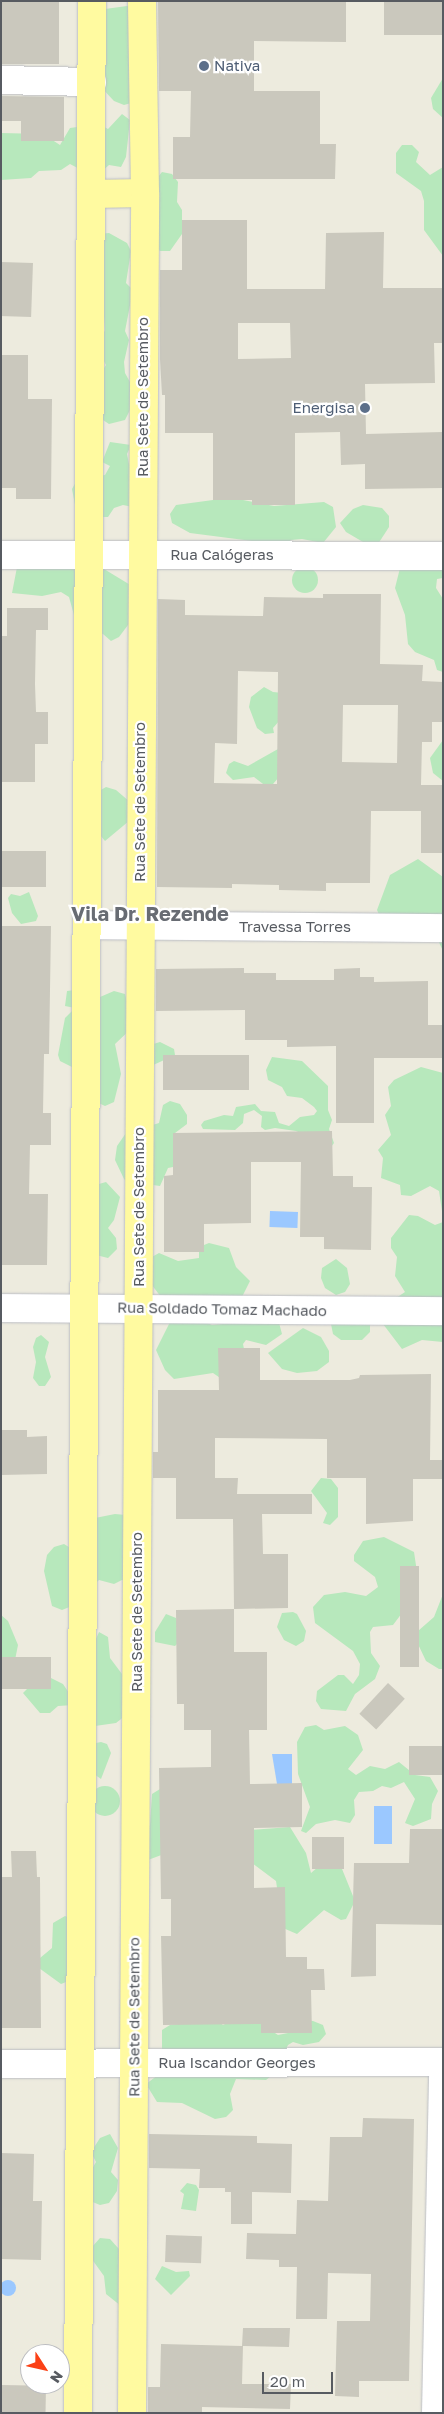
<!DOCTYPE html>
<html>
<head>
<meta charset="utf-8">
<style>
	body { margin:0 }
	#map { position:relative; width:444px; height:2414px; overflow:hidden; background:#edebde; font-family:"Golos Text",sans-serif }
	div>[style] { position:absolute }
	.green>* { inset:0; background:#b7e8bc }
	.round { border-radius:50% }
	.water>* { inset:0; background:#9bc8ff; transform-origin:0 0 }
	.building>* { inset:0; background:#cac8bd; transform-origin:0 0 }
	.roads { filter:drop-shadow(0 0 1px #bbbdc4) drop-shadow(0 0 1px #bbbdc4) }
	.minor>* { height:28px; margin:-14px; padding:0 14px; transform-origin:14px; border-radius:14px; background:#fff }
	.major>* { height:28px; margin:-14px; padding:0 14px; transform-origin:14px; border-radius:14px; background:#fffaa0 }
	.dots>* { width:14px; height:14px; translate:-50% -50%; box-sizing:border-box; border:2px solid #fff; border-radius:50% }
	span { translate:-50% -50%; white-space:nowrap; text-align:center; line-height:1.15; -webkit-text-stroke:4.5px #fff; paint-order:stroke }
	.service-label { font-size:15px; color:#4e5e75 }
	.left { translate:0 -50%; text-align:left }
	.right { translate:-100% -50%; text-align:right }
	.street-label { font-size:15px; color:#575b61 }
	.district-label { font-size:20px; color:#686c73; font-weight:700 }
	.frame { position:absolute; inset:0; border:2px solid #575b61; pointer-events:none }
	.north { position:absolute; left:20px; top:2344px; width:50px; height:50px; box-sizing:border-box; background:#fff; border:1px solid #bcbdc0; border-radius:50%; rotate:125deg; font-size:14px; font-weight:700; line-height:20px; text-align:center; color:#575b61 }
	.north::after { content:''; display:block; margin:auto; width:18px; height:22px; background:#fb4116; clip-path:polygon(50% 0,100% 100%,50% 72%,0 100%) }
	.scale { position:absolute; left:262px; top:2372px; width:71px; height:22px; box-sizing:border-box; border:2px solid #575b61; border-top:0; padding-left:6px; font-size:15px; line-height:18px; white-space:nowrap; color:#575b61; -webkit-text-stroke:4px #fff; paint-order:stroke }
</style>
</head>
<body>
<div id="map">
	<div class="green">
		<i style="clip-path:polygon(127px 6px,137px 8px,138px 101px,124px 105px,114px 101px,100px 86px,105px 9px)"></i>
		<i style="clip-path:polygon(443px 78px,443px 118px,433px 109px,431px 98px)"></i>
		<i style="clip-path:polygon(122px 114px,130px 120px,126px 157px,121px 167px,109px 165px,99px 174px,89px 174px,70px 164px,61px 170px,39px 171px,31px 178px,1px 180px,1px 133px,43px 134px,60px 145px,70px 128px,99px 124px,108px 129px)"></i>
		<i style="clip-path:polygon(402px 145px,412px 145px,419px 152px,416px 162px,430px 175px,443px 167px,443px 256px,424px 230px,424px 201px,421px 191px,396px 173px,396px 153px)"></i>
		<i style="clip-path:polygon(162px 172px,172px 174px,178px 182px,177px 202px,182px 210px,182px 234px,170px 251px,160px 251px,153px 244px,150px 187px)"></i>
		<i style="clip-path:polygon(109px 233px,127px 243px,131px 251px,126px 283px,133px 290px,125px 331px,129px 340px,124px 362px,125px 373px,135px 391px,134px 402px,125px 420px,109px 424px,100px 418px,101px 373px,106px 365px,97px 348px,105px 330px,98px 234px)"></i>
		<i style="clip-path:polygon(110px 442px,131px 445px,127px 454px,129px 464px,136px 471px,133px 507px,123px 505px,114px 508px,108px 517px,98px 517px,76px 510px,72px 489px,77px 480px,105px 475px,110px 466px,102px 462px)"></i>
		<i style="clip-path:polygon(213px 500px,243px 500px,274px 506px,324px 502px,333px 507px,336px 527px,323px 543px,302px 539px,291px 540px,282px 548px,272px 547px,252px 541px,190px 533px,172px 523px,170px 514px,176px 505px)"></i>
		<i style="clip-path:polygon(363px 505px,382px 508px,389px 516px,389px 527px,378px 544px,363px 542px,346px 532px,340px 523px,353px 509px)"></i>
		<i style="clip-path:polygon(443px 546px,443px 578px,437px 579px,436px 588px,443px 599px,443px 672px,437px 670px,434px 660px,415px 652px,408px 644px,405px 615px,395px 588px,400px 568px)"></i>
		<i style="clip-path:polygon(18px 562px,104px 569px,132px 586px,131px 621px,119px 637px,111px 641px,103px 634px,77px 626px,69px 597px,61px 592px,42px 596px,12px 593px)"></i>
		<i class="round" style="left:292px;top:567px;width:26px;height:26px"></i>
		<i style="clip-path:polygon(264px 687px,273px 692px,283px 693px,280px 720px,273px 728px,274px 733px,265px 734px,257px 728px,249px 707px,251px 697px)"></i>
		<i style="clip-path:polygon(443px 740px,443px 781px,433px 773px,430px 758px)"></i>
		<i style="clip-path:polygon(278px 749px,279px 777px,273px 784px,267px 787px,254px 777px,233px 780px,226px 773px,229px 764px,234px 761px,248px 766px)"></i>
		<i style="clip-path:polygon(106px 787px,116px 790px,130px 802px,129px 821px,105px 841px,100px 835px,99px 791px)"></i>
		<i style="clip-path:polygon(418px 859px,443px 877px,443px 951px,437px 938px,381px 919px,377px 910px,390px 875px)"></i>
		<i style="clip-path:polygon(29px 892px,38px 916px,36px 921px,21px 924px,12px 913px,8px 898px,11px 894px,20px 896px)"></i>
		<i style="clip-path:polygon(99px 987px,100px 997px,114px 991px,125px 994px,133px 1027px,115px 1044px,121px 1074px,114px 1102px,105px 1106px,92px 1100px,74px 1068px,60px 1061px,58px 1055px,65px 1018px,75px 1008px,65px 1006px,67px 991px)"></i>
		<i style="clip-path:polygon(160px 1042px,174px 1049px,175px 1055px,149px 1067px,150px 1045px)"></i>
		<i style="clip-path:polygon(272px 1057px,302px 1061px,328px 1086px,328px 1110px,332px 1120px,329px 1129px,334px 1143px,331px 1147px,296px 1131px,275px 1128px,265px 1130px,261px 1127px,262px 1116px,254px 1110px,244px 1114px,243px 1123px,235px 1130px,203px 1129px,201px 1125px,204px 1121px,224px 1115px,233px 1116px,236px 1107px,255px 1104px,261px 1111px,275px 1112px,279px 1123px,289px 1126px,300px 1117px,314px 1115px,317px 1111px,314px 1107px,302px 1098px,287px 1096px,282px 1087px,268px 1080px,266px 1070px)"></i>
		<i style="clip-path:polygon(421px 1067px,443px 1073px,443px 1218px,439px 1191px,430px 1186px,411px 1196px,401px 1195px,400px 1185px,381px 1178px,383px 1158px,378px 1150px,391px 1135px,385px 1115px,391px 1106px,388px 1087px,394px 1080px)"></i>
		<i style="clip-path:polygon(170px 1101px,180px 1104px,187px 1115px,187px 1124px,175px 1133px,173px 1167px,168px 1168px,160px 1186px,153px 1185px,153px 1179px,132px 1185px,124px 1179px,115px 1160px,117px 1146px,126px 1133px,159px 1123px,163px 1105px)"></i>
		<i style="clip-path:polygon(106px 1182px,120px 1197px,114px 1220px,108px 1228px,116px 1238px,117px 1249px,108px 1258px,96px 1255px,99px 1184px)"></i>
		<i style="clip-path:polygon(409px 1215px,418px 1216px,435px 1225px,443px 1222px,443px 1342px,422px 1340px,402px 1349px,383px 1324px,396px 1298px,405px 1292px,395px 1276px,397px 1257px,391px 1248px,391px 1238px)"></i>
		<i style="clip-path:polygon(209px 1243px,229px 1248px,236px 1267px,250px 1281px,241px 1299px,161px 1297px,148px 1280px,150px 1258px,159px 1253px,178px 1261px,199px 1258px,199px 1247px)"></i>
		<i style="clip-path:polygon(336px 1259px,347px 1268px,350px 1284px,345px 1292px,336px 1295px,325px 1288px,321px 1278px,322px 1268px)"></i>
		<i style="clip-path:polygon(187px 1314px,212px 1325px,278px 1319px,282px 1334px,266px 1345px,246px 1340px,243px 1344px,245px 1354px,226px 1382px,213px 1373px,174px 1379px,165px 1370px,156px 1350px,171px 1320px)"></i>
		<i style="clip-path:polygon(370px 1315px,370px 1332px,362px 1340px,341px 1340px,333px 1334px,331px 1324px)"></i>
		<i style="clip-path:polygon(303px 1328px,321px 1337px,329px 1351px,329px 1362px,317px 1371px,297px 1373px,282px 1369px,268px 1353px)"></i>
		<i style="clip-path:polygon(41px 1335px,49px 1342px,45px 1357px,51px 1377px,45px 1386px,39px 1386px,33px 1378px,36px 1362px,33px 1347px,36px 1338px)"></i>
		<i style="clip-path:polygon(321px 1478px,331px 1479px,338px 1488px,338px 1517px,330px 1525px,323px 1523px,327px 1513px,311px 1491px)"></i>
		<i style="clip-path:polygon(115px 1514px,126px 1515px,151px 1579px,147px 1582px,122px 1580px,114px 1584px,99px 1580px,72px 1606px,62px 1610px,52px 1606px,44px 1571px,47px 1555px,54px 1547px,64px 1544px,77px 1552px,95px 1518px)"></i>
		<i style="clip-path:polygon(384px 1537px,414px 1552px,417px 1572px,402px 1613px,393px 1625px,373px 1627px,370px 1632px,371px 1653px,380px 1666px,375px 1679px,355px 1694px,346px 1711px,321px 1709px,316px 1701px,317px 1691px,338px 1675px,344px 1675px,353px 1684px,359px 1675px,360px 1664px,353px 1651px,315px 1623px,313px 1607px,324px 1595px,345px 1592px,366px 1596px,378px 1587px,375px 1577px,354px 1561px,354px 1555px,363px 1541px)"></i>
		<i style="clip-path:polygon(443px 1594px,443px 1669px,439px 1669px,426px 1661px,417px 1642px,418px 1631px,434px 1617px)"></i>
		<i style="clip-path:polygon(293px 1612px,297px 1614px,306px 1631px,304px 1641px,296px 1646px,284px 1640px,277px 1627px,282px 1613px)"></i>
		<i style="clip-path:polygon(166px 1614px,176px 1618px,179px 1627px,179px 1642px,175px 1646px,155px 1642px,155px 1632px)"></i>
		<i style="clip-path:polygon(1px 1615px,8px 1621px,18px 1645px,15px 1660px,1px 1667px)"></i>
		<i style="clip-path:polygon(99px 1632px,108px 1637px,110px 1658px,125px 1678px,130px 1712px,116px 1723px,95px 1726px,74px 1705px,58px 1706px,50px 1713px,40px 1713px,23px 1693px,31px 1685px,49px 1677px,63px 1684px,71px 1696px)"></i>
		<i style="clip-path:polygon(316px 1725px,324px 1730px,345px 1726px,358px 1735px,363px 1750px,348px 1769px,356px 1775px,370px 1766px,385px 1769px,399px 1762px,415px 1775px,430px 1777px,438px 1791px,432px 1804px,431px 1819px,413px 1826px,405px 1823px,415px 1799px,404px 1782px,391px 1788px,382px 1786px,373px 1791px,359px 1792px,354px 1800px,355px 1815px,350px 1823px,335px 1820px,316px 1824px,306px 1833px,301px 1831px,310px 1807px,298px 1774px,297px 1742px,305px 1727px)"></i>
		<i style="clip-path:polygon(101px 1742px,107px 1744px,111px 1753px,101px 1779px,94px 1774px,94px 1753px,96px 1743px)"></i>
		<i class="round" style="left:90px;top:1786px;width:30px;height:30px"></i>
		<i style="clip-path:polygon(160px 1789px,164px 1854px,148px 1860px,144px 1833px,150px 1825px,152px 1794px)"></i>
		<i style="clip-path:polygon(290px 1827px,306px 1853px,311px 1873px,318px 1867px,340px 1864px,355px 1901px,346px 1919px,341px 1920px,324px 1910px,297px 1934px,283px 1928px,276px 1881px,252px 1863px,251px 1830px)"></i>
		<i style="clip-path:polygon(65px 1916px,70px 1918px,74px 1979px,61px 1984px,39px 1968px,40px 1958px,52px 1948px,53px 1923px)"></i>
		<i style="clip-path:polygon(215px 2019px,223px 2025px,231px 2021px,261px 2024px,278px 2035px,288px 2033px,303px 2020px,313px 2021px,323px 2025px,326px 2034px,319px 2042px,303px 2045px,293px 2042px,288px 2045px,275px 2073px,266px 2080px,236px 2079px,230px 2094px,233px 2110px,226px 2117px,215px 2119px,182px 2103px,157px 2102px,146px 2084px,162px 2072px,162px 2030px,170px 2025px)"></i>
		<i style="clip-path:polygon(110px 2134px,118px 2148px,111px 2172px,118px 2180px,117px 2191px,109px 2203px,100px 2205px,90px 2201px,88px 2176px,96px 2162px,91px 2152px,100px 2138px)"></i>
		<i style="clip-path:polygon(187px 2183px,196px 2185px,199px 2190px,196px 2211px,181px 2209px,184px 2194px,180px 2191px)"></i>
		<i style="clip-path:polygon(100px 2238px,110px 2239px,119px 2249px,121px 2306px,106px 2294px,104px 2276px,91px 2258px,92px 2247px)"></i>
		<i style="clip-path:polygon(162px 2266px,176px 2272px,189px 2271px,190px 2276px,171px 2295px,155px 2279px)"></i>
	</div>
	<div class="water">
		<i style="left:270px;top:1211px;width:28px;height:16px;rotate:2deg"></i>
		<i style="clip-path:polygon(272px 1754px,292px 1754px,292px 1784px,277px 1784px)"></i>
		<i style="left:374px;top:1806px;width:18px;height:38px"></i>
		<i class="round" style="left:0;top:2280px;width:16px;height:16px"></i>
	</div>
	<div class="building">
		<i style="left:1px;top:1px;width:58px;height:63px"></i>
		<i style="clip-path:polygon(158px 1px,346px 1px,346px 42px,254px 41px,254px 91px,320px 91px,320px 144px,336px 144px,335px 179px,173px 179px,173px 137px,190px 137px,191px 91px,159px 91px)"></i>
		<i style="left:384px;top:1px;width:59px;height:34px"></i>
		<i style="clip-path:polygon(1px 96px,64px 97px,64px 141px,21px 141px,21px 121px,1px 121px)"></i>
		<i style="clip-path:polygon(evenodd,182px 220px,247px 220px,247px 289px,325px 289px,326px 233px,384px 232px,383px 288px,443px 288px,443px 343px,434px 343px,435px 383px,365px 384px,366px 434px,443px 432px,443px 488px,365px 489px,365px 464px,341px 465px,340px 432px,295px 433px,295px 505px,252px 505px,252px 500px,213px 500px,213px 433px,165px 433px,165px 395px,162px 395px,160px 359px,160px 270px,182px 270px,182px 220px,238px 323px,290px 323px,291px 358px,238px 359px,238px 323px)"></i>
		<i style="left:1px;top:262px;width:32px;height:54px;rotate:2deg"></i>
		<i style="clip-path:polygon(1px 355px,28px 355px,28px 399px,52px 399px,51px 499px,16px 499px,16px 488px,1px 488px)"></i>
		<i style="clip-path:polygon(evenodd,323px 594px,381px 594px,380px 664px,423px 665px,422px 681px,443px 682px,443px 722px,432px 722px,432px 742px,422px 742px,421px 785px,443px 785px,443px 853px,421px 853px,421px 811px,371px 811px,370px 883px,326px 883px,326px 891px,279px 890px,279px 885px,232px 884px,232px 888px,157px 887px,158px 599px,185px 600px,185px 615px,263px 616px,264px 597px,323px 598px,323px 594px,238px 671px,278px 672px,277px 784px,214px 783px,215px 743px,237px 744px,238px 671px,323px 594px,343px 705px,398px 705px,397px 763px,342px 762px,343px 705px)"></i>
		<i style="clip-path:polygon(7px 608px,48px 608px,48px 630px,36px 630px,35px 684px,36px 712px,48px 712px,48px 744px,35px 744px,35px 782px,1px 782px,1px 636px,7px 636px)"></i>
		<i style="left:1px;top:851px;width:45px;height:36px"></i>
		<i style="clip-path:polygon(1px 926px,51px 926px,49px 1054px,44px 1054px,43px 1113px,51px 1113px,51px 1145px,30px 1145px,29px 1194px,48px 1194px,47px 1265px,1px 1265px)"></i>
		<i style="clip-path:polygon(244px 968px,244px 973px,276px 973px,276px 980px,334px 980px,334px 969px,360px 968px,360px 977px,374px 977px,374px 982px,428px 981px,428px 1025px,443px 1025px,443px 1058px,374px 1058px,374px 1123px,336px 1123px,336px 1046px,287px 1047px,287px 1040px,245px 1040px,245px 1010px,156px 1011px,156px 969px)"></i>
		<i style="left:249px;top:1055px;width:35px;height:86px;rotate:90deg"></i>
		<i style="clip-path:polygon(332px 1131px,333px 1176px,353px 1176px,353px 1187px,372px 1187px,371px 1250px,324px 1249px,324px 1237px,300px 1237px,301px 1162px,251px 1162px,251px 1223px,204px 1224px,204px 1252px,164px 1252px,164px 1176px,173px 1175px,173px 1133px)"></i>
		<i style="clip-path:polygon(218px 1348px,260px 1348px,260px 1380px,350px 1380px,359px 1378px,360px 1375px,431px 1374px,430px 1460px,443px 1460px,443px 1479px,413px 1479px,413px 1521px,366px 1524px,366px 1478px,327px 1478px,327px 1439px,215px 1438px,215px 1478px,238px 1478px,237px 1494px,312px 1494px,312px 1514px,262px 1514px,263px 1554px,288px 1554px,288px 1608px,234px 1609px,233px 1519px,176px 1519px,176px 1478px,153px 1478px,153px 1452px,158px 1452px,158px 1390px,219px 1390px)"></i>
		<i style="clip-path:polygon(1px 1430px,27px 1430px,27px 1437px,47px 1436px,47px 1474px,1px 1475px)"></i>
		<i style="left:400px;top:1566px;width:19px;height:101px"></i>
		<i style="clip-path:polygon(234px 1609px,234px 1652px,267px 1652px,267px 1730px,249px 1730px,250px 1784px,302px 1783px,302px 1827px,254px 1828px,254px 1888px,285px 1887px,286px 1957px,307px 1957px,307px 1969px,324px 1969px,325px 1990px,311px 1990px,312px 2033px,261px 2033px,261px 2024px,163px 2025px,161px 1936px,171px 1936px,171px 1899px,161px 1899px,159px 1768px,211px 1767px,211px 1730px,184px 1730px,184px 1704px,177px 1704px,176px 1610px)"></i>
		<i style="left:1px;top:1657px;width:50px;height:32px"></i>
		<i style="left:388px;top:1683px;width:23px;height:42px;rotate:43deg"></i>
		<i style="left:409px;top:1746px;width:34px;height:29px"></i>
		<i style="clip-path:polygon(410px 1829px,443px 1829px,443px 1925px,376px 1924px,376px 1976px,351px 1977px,354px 1863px,409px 1863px)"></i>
		<i style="left:312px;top:1837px;width:32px;height:32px"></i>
		<i style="clip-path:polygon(11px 1851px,36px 1851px,37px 1877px,40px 1877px,41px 2028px,1px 2028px,1px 1877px,12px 1877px)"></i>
		<i style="clip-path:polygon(363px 2118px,414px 2119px,409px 2381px,359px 2381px,359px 2397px,335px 2396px,337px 2321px,370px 2321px,371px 2274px,328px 2273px,327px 2319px,296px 2319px,297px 2267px,279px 2267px,279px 2260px,246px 2259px,247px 2233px,296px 2234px,297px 2200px,328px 2201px,330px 2137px,362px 2137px)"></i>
		<i style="clip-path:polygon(149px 2134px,257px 2136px,257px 2143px,292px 2144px,291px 2193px,252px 2192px,252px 2224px,231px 2224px,231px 2192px,225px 2192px,225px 2188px,199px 2188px,200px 2169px,149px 2168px)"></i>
		<i style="clip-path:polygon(1px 2153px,34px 2154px,33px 2201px,42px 2201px,41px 2260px,1px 2259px)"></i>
		<i style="left:166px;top:2235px;width:36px;height:27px;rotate:2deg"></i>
		<i style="clip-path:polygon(243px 2328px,290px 2328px,289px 2347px,243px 2346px,242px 2384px,291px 2384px,290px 2409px,202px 2407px,202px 2413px,148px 2413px,148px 2387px,160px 2387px,161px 2344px,242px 2346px)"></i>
		<i style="left:1px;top:2385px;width:45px;height:28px;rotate:1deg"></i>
	</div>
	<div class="roads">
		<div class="minor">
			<i style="left:1px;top:80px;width:91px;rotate:1.3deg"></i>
			<i style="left:1px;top:555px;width:442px;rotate:0.1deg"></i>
			<i style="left:87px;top:925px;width:356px;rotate:0.5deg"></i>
			<i style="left:1px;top:1308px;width:442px;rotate:0.4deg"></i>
			<i style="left:1px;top:2064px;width:442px;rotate:-0.3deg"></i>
			<i style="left:436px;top:2413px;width:344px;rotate:-88.8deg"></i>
		</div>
		<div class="major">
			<i style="left:91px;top:194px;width:54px;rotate:-1.1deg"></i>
			<i style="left:78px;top:2413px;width:2412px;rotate:-89.67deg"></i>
			<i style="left:132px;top:2413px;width:2220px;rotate:-89.66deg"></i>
			<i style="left:145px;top:193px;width:192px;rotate:-90.9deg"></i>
		</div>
	</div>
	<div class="dots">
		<i style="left:204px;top:66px;background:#5c6f8a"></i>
		<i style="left:365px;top:408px;background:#5c6f8a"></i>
	</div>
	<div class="service-label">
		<span class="left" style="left:214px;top:66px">Nativa</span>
		<span class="right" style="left:355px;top:408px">Energisa</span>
	</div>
	<div class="street-label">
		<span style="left:143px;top:397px;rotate:-90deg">Rua Sete de Setembro</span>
		<span style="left:222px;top:555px">Rua Calógeras</span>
		<span style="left:140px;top:802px;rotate:-90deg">Rua Sete de Setembro</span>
		<span style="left:295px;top:927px">Travessa Torres</span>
		<span style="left:139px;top:1207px;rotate:-90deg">Rua Sete de Setembro</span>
		<span style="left:222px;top:1309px;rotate:1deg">Rua Soldado Tomaz Machado</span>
		<span style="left:137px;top:1612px;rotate:-90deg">Rua Sete de Setembro</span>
		<span style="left:134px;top:2017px;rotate:-90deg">Rua Sete de Setembro</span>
		<span style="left:237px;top:2063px">Rua Iscandor Georges</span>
	</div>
	<div class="district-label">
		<span style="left:150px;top:913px">Vila Dr. Rezende</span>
	</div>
	<div class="frame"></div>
	<div class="north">N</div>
	<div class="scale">20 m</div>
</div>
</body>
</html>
